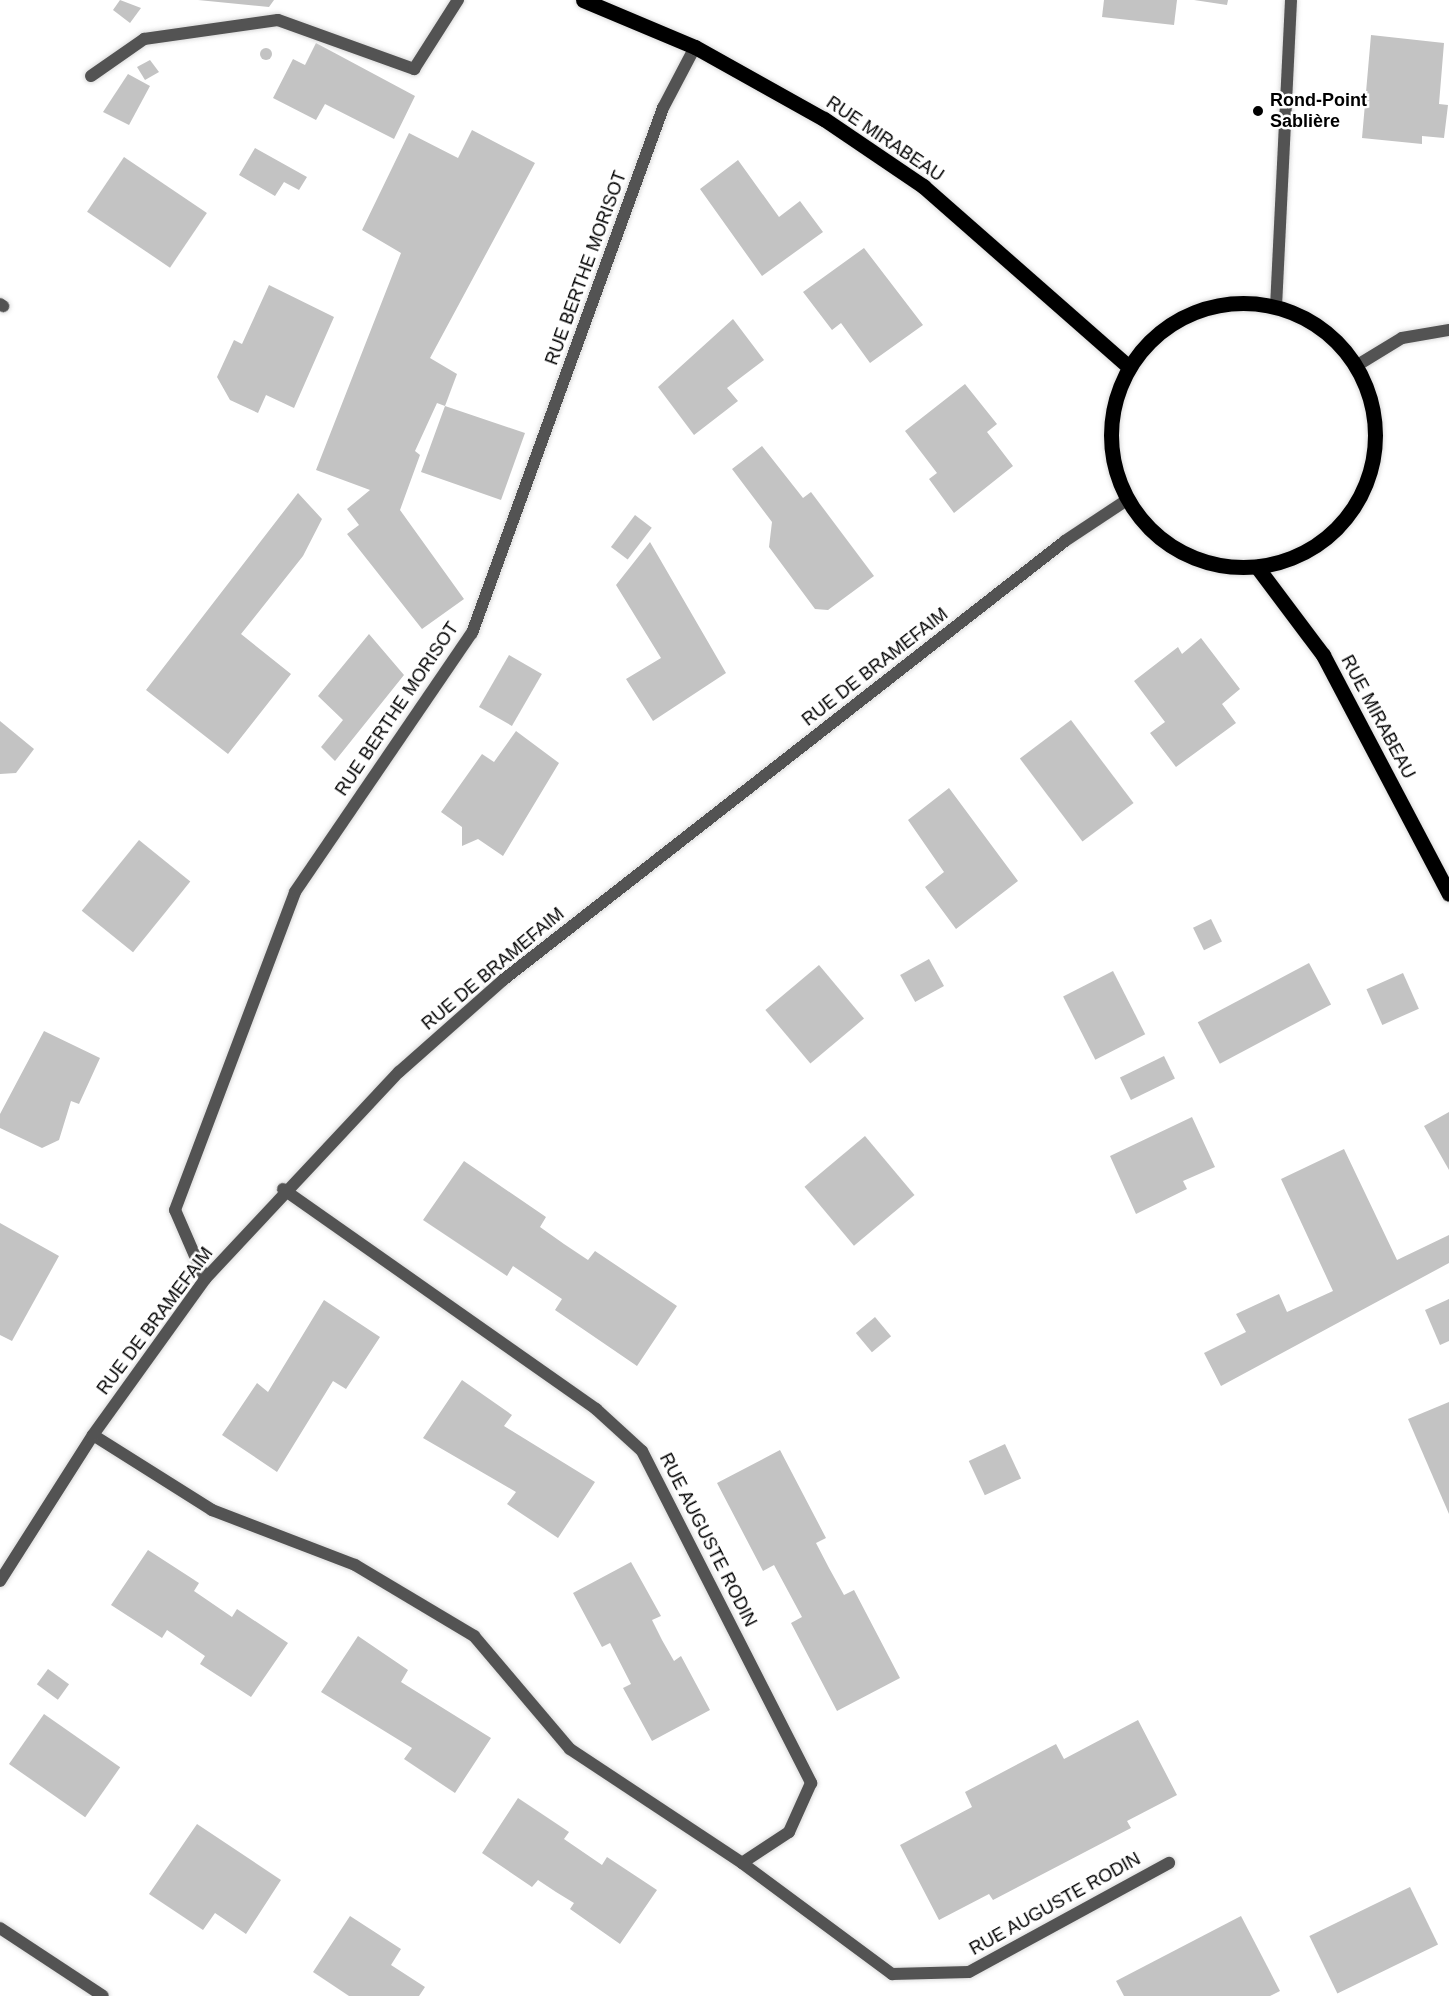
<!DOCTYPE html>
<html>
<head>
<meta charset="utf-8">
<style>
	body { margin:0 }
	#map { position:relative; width:1449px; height:1996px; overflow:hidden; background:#fff; font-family:Arial,sans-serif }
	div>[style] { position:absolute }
	.building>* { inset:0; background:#c3c3c3; transform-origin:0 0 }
	.round { border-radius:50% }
	.roads { filter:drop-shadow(0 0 2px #dbdbdb) drop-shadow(0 0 2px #dbdbdb) }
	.service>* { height:12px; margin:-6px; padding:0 6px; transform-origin:6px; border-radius:6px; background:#535353 }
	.minor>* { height:12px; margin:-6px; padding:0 6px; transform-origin:6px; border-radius:6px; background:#535353 }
	.tertiary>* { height:12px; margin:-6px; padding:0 6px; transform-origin:6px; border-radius:6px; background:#535353 }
	.primary>* { height:15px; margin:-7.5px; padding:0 7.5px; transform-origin:7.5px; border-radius:7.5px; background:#000 }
	.primary>.ring { margin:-7.5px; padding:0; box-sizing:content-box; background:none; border:15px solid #000; border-radius:50% }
	.dots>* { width:16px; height:16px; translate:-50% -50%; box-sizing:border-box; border:3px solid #fff; border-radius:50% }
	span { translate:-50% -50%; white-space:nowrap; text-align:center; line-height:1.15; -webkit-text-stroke:5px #fff; paint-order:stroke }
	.poi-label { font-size:18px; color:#000; font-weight:700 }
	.left { translate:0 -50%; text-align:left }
	.street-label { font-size:18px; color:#000 }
</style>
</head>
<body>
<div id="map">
	<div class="building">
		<i style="clip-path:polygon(120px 0,141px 8px,130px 23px,113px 10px)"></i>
		<i style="clip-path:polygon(198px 0,274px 0,269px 7px)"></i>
		<i style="clip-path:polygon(1104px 0,1177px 0,1174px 25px,1102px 17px)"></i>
		<i style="clip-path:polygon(1194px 0,1228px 0,1227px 5px)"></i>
		<i style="clip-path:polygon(1371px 35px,1444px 43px,1439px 104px,1448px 105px,1444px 138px,1422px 136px,1422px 144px,1362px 138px)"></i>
		<i style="clip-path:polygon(316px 43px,415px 96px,394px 139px,325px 104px,316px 120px,273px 98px,293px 59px,305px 65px)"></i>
		<i class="round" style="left:260px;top:48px;width:12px;height:12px"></i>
		<i style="clip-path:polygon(150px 60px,159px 72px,145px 80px,137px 67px)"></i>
		<i style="clip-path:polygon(128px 74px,150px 86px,129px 125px,103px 112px)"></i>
		<i style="clip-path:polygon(472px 130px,535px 163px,430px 358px,457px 374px,445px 406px,525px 433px,501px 500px,421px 472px,445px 406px,437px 403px,415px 451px,420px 455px,400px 510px,464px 599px,422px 629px,347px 534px,359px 525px,347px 509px,370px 490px,316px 470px,401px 253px,362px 230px,409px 133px,458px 158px)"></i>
		<i style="clip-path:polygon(255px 148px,307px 177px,299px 190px,284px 182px,275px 196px,239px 175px)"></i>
		<i style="left:124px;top:157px;width:100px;height:66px;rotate:34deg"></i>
		<i style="clip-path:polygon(738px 160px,779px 217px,800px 201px,823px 232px,762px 276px,700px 189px)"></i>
		<i style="clip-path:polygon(864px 248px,923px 325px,870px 363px,841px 323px,832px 330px,803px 292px)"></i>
		<i style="clip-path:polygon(269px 285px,334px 317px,294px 408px,266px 395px,258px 413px,230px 400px,217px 377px,234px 340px,242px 344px)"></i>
		<i style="clip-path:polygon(733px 319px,764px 360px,727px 388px,738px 401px,694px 435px,658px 387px)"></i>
		<i style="clip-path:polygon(965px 384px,997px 424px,987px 432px,1013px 466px,954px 513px,929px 479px,937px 473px,905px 431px)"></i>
		<i style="clip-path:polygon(762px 446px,803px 498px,811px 492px,874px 576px,828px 610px,815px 609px,769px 547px,772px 522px,732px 469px)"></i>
		<i style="clip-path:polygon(298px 493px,322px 519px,303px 556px,241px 634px,291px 674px,228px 754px,146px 690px)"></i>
		<i style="left:635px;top:515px;width:21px;height:40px;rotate:37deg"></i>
		<i style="clip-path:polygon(650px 542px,726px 673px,653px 721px,626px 679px,661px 658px,616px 585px)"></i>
		<i style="clip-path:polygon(369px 634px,404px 675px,335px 761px,321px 747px,343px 720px,318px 696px)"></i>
		<i style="clip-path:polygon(1201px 638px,1240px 689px,1222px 704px,1236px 723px,1176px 767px,1150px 733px,1165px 722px,1134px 681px,1178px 647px,1182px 654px)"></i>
		<i style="left:509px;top:655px;width:38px;height:60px;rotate:30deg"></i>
		<i style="left:1071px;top:720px;width:104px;height:64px;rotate:53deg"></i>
		<i style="clip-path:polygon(0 721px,34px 749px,16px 773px,0 774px)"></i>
		<i style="clip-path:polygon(516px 731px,559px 763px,503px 856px,478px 839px,462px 846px,462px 827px,441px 812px,482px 754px,494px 762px)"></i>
		<i style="clip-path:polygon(949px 788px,1018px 881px,956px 929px,925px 887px,944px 872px,908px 820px)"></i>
		<i style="left:139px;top:840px;width:66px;height:91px;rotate:39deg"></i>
		<i style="left:1211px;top:919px;width:25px;height:20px;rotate:64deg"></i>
		<i style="left:929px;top:959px;width:31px;height:33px;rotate:61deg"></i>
		<i style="left:1309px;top:963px;width:47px;height:126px;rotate:62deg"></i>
		<i style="left:819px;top:965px;width:70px;height:70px;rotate:50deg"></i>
		<i style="left:1113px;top:971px;width:71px;height:56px;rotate:63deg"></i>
		<i style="left:1403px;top:973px;width:39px;height:40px;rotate:66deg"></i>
		<i style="clip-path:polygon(44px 1031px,100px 1058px,79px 1104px,71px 1101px,59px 1140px,42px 1148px,0 1128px,0 1114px)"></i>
		<i style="left:1164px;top:1056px;width:25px;height:49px;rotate:64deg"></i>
		<i style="clip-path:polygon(1449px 1112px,1449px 1170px,1424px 1126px)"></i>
		<i style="clip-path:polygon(1192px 1117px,1215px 1167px,1183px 1181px,1187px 1189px,1136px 1214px,1110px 1156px)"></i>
		<i style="left:865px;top:1136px;width:77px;height:79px;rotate:50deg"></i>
		<i style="clip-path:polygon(1344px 1149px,1397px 1260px,1449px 1235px,1449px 1263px,1221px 1386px,1204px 1353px,1246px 1332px,1236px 1314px,1279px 1294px,1287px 1312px,1333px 1291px,1281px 1179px)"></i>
		<i style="clip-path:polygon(464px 1161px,546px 1217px,540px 1227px,564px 1244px,588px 1260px,595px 1251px,677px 1306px,637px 1366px,555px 1310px,562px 1299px,513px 1266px,507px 1276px,423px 1220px)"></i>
		<i style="clip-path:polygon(0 1223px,59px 1256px,12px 1341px,0 1335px)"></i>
		<i style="clip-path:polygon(1449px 1299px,1449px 1341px,1440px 1345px,1425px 1310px)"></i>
		<i style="clip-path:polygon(324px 1300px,380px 1337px,346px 1389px,333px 1381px,277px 1472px,222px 1435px,257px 1383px,268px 1392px)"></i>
		<i style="left:875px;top:1317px;width:25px;height:25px;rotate:50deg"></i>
		<i style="clip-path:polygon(462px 1380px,512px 1415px,504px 1426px,595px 1482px,558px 1538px,507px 1504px,516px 1492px,423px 1438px)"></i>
		<i style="clip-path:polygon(1449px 1402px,1449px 1514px,1408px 1419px)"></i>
		<i style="left:1005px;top:1444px;width:38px;height:40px;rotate:65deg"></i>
		<i style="clip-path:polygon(780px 1450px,826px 1538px,816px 1543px,829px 1568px,844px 1595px,854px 1590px,900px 1678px,837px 1711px,791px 1623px,802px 1617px,774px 1565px,763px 1571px,717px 1483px)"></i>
		<i style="clip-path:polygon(148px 1550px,199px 1583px,194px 1591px,232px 1617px,237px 1609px,288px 1643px,251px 1697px,200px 1664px,205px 1656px,167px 1630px,162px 1638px,111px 1605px)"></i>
		<i style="clip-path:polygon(631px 1562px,661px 1616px,652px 1620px,662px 1640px,674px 1661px,681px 1656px,710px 1710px,652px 1741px,623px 1688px,631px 1684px,610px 1643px,602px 1647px,573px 1593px)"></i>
		<i style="clip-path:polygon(358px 1636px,408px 1670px,401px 1682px,491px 1738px,455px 1793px,404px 1759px,412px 1748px,321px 1692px)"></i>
		<i style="left:48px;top:1669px;width:26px;height:19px;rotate:36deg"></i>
		<i style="left:44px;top:1714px;width:93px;height:61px;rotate:35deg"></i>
		<i style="clip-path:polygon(1138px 1720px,1177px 1795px,1127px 1821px,1131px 1828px,993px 1900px,989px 1894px,939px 1920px,900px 1845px,972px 1807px,965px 1792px,1056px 1744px,1064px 1759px)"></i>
		<i style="clip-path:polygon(518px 1798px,569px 1832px,564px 1839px,602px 1865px,607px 1857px,657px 1890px,620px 1944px,570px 1909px,574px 1903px,556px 1892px,538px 1880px,532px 1887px,482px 1853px)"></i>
		<i style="clip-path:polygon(197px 1824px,281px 1880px,246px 1934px,215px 1913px,203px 1930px,149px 1894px)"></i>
		<i style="left:1410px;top:1887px;width:64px;height:112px;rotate:64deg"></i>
		<i style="clip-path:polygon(350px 1916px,401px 1949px,391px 1965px,425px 1987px,419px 1996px,349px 1996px,313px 1972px)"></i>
		<i style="clip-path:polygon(1241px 1916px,1280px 1991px,1270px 1996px,1124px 1996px,1116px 1981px)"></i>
	</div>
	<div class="roads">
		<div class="service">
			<i style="left:91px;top:76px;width:65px;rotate:-34.9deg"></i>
			<i style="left:144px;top:39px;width:135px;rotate:-8.1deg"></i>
			<i style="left:278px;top:20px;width:145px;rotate:19.8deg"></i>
			<i style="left:414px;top:69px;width:82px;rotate:-57.5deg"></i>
		</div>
		<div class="minor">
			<i style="left:0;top:304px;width:4px;rotate:34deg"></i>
			<i style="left:1356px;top:366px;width:54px;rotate:-31.3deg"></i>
			<i style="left:1402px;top:338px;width:48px;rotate:-9.7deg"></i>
			<i style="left:283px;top:1189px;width:383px;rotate:35.1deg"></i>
			<i style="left:596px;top:1409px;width:62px;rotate:42.4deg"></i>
			<i style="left:642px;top:1451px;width:373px;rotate:63deg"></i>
			<i style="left:811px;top:1783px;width:54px;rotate:114.2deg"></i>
			<i style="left:789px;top:1832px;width:56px;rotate:146.6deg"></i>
			<i style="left:205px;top:1279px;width:75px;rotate:-113.5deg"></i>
			<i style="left:175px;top:1210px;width:340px;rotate:-69.3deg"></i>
			<i style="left:295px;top:892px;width:314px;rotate:-55.7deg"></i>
			<i style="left:472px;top:633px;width:559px;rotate:-70.01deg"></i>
			<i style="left:663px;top:108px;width:69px;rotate:-62.3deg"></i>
			<i style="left:93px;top:1435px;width:141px;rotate:32.2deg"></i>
			<i style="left:212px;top:1510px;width:153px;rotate:21deg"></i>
			<i style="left:355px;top:1565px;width:139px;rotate:30.8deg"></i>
			<i style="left:474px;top:1636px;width:148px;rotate:49.7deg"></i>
			<i style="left:570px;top:1749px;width:206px;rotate:33.5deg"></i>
			<i style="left:742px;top:1863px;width:187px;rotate:36.5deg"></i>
			<i style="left:892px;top:1974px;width:77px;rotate:-1.5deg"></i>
			<i style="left:969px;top:1972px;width:228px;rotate:-28.6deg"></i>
			<i style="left:0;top:1581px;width:173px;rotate:-57.5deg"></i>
			<i style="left:93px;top:1435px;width:192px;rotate:-54.3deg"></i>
			<i style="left:205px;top:1279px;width:284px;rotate:-46.9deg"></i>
			<i style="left:399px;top:1072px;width:139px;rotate:-41.5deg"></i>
			<i style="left:503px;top:980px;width:713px;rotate:-37.99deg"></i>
			<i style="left:1065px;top:541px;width:74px;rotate:-33.5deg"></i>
			<i style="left:0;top:1928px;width:123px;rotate:33.4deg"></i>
		</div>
		<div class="tertiary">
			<i style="left:1276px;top:307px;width:307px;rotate:-87.2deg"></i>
		</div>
		<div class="primary">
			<i style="left:583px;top:0;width:121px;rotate:22.8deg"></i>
			<i style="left:695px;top:47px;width:148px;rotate:29.2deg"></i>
			<i style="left:824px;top:119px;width:120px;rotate:34.1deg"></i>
			<i style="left:923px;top:186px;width:274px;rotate:41.3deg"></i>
			<i class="ring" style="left:1111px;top:303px;width:249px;height:249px"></i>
			<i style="left:1257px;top:567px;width:110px;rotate:53.1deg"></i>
			<i style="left:1323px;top:655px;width:270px;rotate:62.2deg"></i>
		</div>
	</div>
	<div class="dots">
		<i style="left:1258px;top:111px;background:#000"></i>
	</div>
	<div class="poi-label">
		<span class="left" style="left:1270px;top:111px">Rond-Point<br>Sablière</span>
	</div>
	<div class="street-label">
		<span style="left:885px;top:139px;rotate:34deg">RUE MIRABEAU</span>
		<span style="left:586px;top:268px;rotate:-70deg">RUE BERTHE MORISOT</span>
		<span style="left:875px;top:667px;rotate:-38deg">RUE DE BRAMEFAIM</span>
		<span style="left:397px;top:709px;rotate:-56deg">RUE BERTHE MORISOT</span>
		<span style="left:1378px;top:717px;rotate:62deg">RUE MIRABEAU</span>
		<span style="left:493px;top:969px;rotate:-40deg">RUE DE BRAMEFAIM</span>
		<span style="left:155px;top:1321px;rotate:-53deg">RUE DE BRAMEFAIM</span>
		<span style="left:708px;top:1540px;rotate:63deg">RUE AUGUSTE RODIN</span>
		<span style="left:1055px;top:1904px;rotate:-29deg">RUE AUGUSTE RODIN</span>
	</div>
</div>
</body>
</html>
